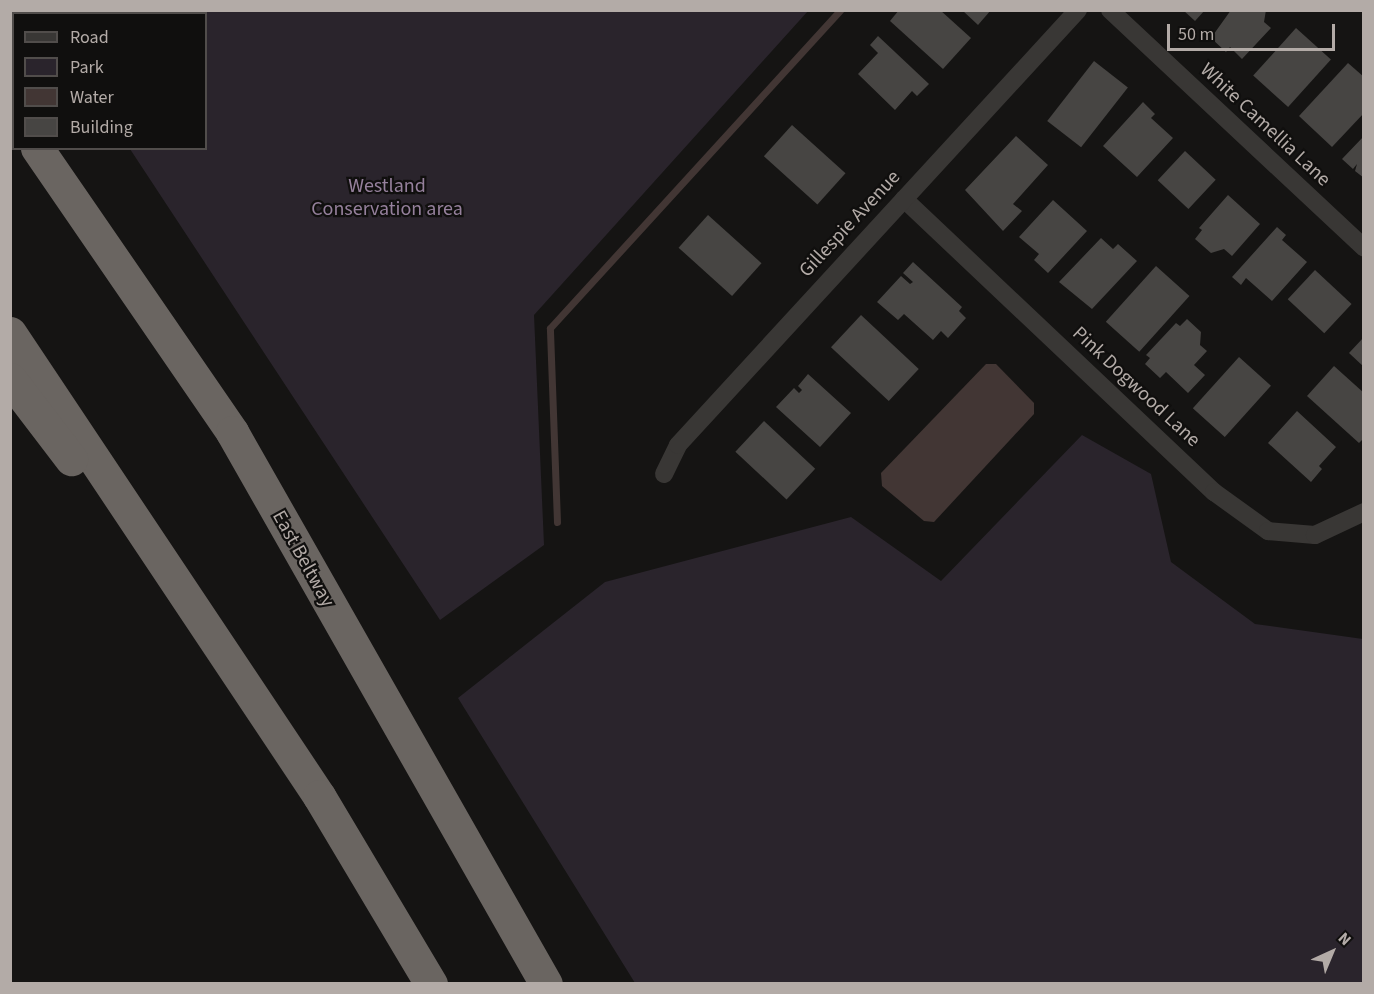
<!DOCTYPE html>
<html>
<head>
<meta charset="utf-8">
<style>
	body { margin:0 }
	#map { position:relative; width:1374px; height:994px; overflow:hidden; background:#151413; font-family:"Source Sans 3",sans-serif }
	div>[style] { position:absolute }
	.green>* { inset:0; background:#2a242c }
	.water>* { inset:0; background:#423634 }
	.stream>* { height:7px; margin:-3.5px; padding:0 3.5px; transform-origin:3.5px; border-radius:3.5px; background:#423634 }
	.building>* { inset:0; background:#474543; transform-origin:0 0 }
	.minor>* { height:18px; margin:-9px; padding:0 9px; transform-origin:9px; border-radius:9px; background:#393735 }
	.motorway>* { height:33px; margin:-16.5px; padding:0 16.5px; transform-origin:16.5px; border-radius:16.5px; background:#6a6561 }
	span { translate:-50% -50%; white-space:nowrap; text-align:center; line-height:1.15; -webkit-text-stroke:4.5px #100f0e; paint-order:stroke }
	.street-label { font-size:20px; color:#b3aba7 }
	.park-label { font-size:20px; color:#95809c }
	.frame { position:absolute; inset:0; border:12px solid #b3aba7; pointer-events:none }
	.legend { position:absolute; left:12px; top:12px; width:195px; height:138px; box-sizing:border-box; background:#100f0e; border:2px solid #514d4b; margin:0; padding:8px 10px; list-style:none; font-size:18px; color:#b3aba7 }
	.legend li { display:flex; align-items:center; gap:12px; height:30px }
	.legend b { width:30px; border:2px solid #514d4b }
	.north { position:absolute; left:1302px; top:922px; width:60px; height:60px; -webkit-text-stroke:4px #100f0e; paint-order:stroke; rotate:44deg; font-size:16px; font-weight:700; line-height:24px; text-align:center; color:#b3aba7 }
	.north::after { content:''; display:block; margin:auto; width:21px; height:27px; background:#b3aba7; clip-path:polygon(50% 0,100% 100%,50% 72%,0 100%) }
	.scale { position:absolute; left:1167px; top:24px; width:168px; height:27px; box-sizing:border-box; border:3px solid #b3aba7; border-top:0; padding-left:8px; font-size:18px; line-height:21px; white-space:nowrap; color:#b3aba7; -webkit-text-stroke:4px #100f0e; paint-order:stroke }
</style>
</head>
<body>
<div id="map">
	<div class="green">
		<i style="clip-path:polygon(39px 11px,808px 11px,534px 315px,544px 545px,440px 620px,130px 149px,206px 148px,206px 14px)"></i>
		<i style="clip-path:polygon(1082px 435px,1151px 474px,1171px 562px,1255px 624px,1363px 639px,1363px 983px,635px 983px,458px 698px,605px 582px,851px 517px,941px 581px)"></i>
	</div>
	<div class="water">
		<i style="clip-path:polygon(986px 364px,996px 364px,1034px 403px,1034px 414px,934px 522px,924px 521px,882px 486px,881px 473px)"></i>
	</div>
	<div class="stream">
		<i style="left:557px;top:522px;width:194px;rotate:-92.1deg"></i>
		<i style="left:550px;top:328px;width:430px;rotate:-47.6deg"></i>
	</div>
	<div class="building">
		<i style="clip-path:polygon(899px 10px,940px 10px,971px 38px,943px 69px,890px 21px)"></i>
		<i style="clip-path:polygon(962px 10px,991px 10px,978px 25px)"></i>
		<i style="clip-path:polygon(1183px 10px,1205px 10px,1195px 21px)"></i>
		<i style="clip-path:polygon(1231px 10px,1266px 10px,1264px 22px,1271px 28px,1242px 59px,1230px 47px,1226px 52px,1211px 38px)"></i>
		<i style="left:1296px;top:28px;width:47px;height:64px;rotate:42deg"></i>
		<i style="clip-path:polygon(878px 36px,929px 84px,917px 96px,912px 91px,895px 110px,858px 74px,878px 53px,870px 45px)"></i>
		<i style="left:1094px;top:61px;width:43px;height:76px;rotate:38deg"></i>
		<i style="clip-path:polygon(1348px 63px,1364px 77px,1364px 113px,1332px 147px,1299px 116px)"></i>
		<i style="clip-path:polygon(1143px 102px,1155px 114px,1151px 118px,1173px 138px,1137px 177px,1103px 146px)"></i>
		<i style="left:792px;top:125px;width:72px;height:42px;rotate:42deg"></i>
		<i style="clip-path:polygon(1016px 136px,1048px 165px,1013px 204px,1022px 211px,1003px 231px,965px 190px)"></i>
		<i style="clip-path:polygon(1364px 136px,1364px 178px,1355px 171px,1357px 164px,1353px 169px,1342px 159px)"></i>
		<i style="left:1185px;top:151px;width:42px;height:40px;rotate:43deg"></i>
		<i style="clip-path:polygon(1228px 195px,1260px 224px,1232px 256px,1224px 249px,1211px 253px,1195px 239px,1202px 230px,1199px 228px)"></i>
		<i style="clip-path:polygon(1053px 200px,1087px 231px,1048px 273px,1034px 260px,1039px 254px,1019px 237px)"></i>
		<i style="left:708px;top:215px;width:72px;height:44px;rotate:42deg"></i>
		<i style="clip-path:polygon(1277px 227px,1286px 235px,1282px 240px,1307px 262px,1272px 301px,1246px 278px,1241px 285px,1232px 277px)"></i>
		<i style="clip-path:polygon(1101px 238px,1113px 249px,1118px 244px,1137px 261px,1092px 309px,1059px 282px)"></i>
		<i style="clip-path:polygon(913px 262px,962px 307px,959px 311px,966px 318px,948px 338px,941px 331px,933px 340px,904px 314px,898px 320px,877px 302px,901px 276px,910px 284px,913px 282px,903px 273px)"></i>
		<i style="left:1156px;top:266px;width:45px;height:75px;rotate:42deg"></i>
		<i style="left:1315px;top:270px;width:50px;height:40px;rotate:43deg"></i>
		<i style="left:861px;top:315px;width:79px;height:44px;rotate:43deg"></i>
		<i style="clip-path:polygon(1187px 319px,1201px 332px,1200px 345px,1207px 351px,1194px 365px,1205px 375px,1188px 393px,1166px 372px,1160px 378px,1145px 364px,1150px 358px,1146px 355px,1176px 323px,1180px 326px)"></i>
		<i style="clip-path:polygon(1364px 337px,1364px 367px,1349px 353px)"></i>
		<i style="left:1239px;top:357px;width:43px;height:69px;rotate:42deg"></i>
		<i style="clip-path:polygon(1334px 366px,1364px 393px,1364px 438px,1359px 443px,1307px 396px)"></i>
		<i style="clip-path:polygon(808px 374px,851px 413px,820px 447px,776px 407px,794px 388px,799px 393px,802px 390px,798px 386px)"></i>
		<i style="clip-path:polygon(1297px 411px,1336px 447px,1319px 466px,1322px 469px,1311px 482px,1268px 443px)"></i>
		<i style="left:764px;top:421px;width:70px;height:42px;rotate:43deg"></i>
	</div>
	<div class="minor">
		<i style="left:1110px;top:10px;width:348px;rotate:43.1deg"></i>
		<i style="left:904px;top:199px;width:427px;rotate:43.4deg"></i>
		<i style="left:1214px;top:492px;width:67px;rotate:35.8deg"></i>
		<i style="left:1268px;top:531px;width:47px;rotate:4.9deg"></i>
		<i style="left:1315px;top:535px;width:54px;rotate:-25.1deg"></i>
		<i style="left:664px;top:474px;width:32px;rotate:-64deg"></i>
		<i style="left:678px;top:445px;width:591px;rotate:-47.4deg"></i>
	</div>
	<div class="motorway">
		<i style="left:10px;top:83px;width:6px;rotate:51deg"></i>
		<i style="left:37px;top:148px;width:345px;rotate:55.5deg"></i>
		<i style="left:232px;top:432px;width:635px;rotate:60.37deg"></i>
		<i style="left:10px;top:333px;width:557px;rotate:56.28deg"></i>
		<i style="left:319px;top:796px;width:219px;rotate:59.2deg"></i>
		<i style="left:10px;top:379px;width:101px;rotate:52.7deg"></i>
	</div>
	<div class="street-label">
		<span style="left:1265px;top:125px;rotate:43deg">White Camellia Lane</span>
		<span style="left:850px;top:224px;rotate:-47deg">Gillespie Avenue</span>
		<span style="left:1136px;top:387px;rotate:43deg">Pink Dogwood Lane</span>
		<span style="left:303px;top:559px;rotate:61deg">East Beltway</span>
	</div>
	<div class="park-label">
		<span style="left:387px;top:198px">Westland<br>Conservation area</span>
	</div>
	<div class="frame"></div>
	<ul class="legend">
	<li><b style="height:8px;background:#393735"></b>Road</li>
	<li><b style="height:16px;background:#2a242c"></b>Park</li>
	<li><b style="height:16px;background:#423634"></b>Water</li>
	<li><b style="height:16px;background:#474543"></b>Building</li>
	</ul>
	<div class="north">N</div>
	<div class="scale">50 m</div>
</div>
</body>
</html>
